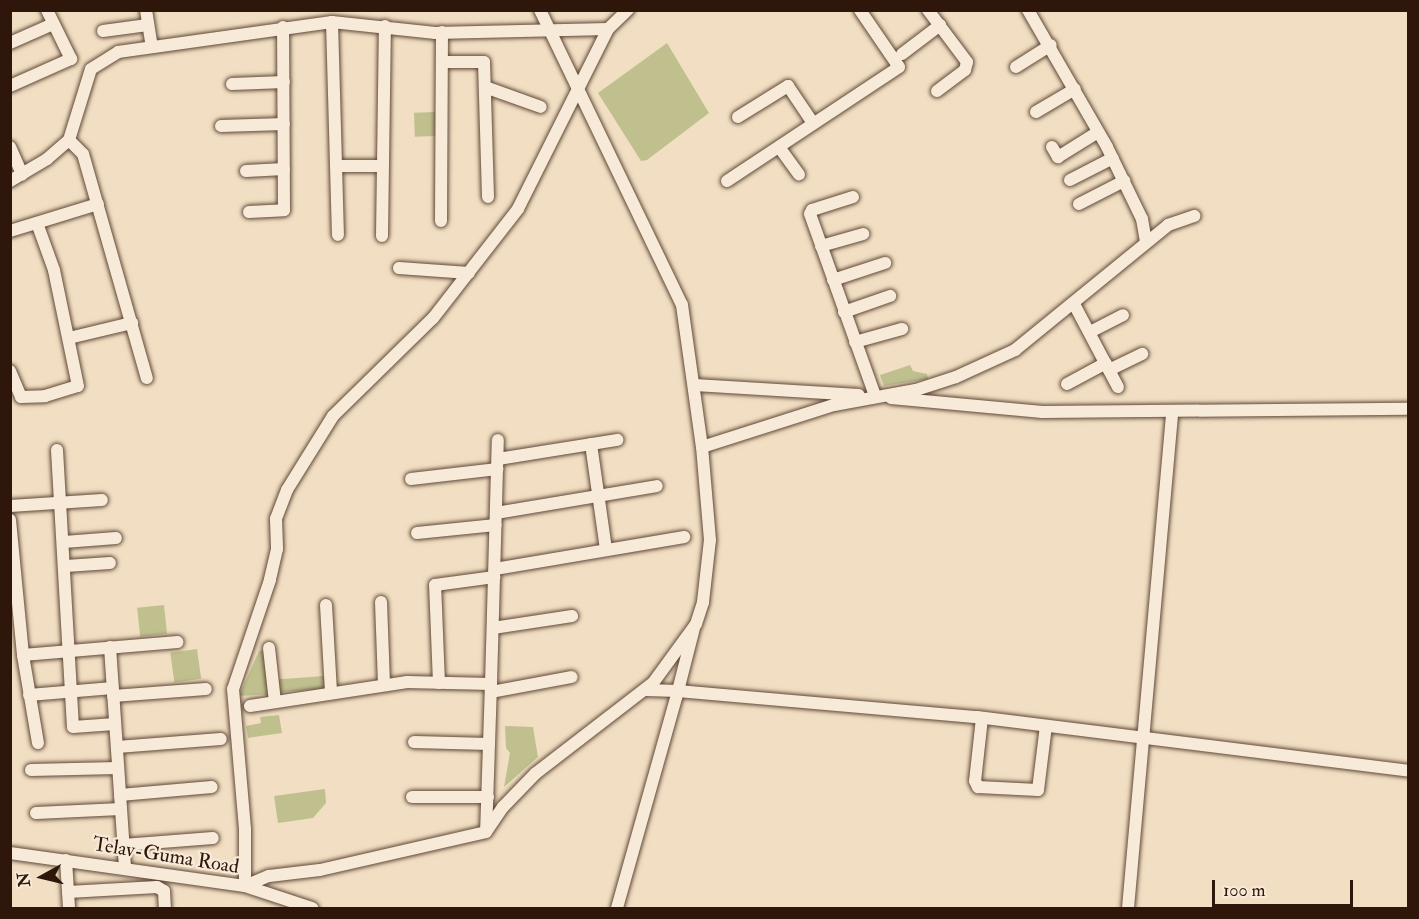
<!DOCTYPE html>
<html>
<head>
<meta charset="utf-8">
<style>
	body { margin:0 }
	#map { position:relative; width:1419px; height:919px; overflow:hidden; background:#f2dfc3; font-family:"IM FELL Double Pica",serif }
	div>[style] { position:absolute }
	.green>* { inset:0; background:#c0c08f; transform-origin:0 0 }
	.roads { filter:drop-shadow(0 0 2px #604838) drop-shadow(0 0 2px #604838) }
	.minor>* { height:12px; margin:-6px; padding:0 6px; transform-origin:6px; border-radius:6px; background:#f7ead8 }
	span { translate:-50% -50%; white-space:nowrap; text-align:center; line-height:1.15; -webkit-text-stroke:4.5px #f7ead8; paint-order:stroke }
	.street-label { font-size:20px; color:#2f160a }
	.frame { position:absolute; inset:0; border:12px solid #2f160a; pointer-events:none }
	.north { position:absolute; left:12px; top:847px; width:60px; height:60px; -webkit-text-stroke:4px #f7ead8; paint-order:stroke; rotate:262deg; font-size:16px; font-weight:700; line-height:24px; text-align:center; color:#2f160a }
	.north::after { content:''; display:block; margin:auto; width:21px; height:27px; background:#2f160a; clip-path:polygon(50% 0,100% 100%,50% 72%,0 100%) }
	.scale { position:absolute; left:1212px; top:880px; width:141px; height:27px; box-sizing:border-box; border:3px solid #2f160a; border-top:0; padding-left:8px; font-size:18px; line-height:21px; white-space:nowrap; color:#2f160a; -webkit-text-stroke:4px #f7ead8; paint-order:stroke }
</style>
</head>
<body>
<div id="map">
	<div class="green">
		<i style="clip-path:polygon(667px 43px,709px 113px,647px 160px,641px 161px,598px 93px)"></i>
		<i style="left:435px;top:112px;width:24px;height:21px;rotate:88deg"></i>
		<i style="clip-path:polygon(910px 365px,913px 371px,927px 374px,928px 379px,884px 386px,880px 375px)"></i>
		<i style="left:164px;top:605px;width:29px;height:27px;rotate:84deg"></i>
		<i style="left:197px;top:649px;width:30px;height:27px;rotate:82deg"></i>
		<i style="clip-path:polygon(266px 650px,270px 694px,239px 696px,259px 651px)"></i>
		<i style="left:324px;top:676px;width:13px;height:45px;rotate:86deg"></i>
		<i style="clip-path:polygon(279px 715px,282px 733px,248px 738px,246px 726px,261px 723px,260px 717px)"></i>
		<i style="clip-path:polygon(505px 726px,533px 727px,538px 757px,504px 787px,510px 753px,506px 748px)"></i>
		<i style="clip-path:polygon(325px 789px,326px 803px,313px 818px,278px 823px,274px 796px)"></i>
	</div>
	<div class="roads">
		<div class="minor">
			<i style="left:146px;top:10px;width:37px;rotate:81deg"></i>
			<i style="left:540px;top:10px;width:327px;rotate:64.3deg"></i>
			<i style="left:682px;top:305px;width:143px;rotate:82deg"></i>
			<i style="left:928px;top:10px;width:65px;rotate:53.1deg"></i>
			<i style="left:967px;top:62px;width:8px;rotate:104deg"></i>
			<i style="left:965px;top:70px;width:35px;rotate:143deg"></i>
			<i style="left:1028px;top:10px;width:158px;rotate:60deg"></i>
			<i style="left:1107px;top:147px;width:80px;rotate:64.1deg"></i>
			<i style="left:1142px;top:219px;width:22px;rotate:80deg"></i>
			<i style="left:332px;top:22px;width:213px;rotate:88.4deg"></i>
			<i style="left:608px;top:29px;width:201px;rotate:116.6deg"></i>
			<i style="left:518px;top:209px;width:138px;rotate:127.9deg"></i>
			<i style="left:433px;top:318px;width:140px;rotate:135.6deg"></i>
			<i style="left:333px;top:416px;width:87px;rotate:121.9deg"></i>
			<i style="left:287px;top:490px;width:31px;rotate:111deg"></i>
			<i style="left:276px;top:519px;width:30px;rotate:88deg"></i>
			<i style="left:277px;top:549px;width:32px;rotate:103deg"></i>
			<i style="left:270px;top:580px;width:115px;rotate:108.7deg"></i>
			<i style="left:233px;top:689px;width:141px;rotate:85.1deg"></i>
			<i style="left:245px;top:829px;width:57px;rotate:90deg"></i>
			<i style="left:245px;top:886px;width:26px;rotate:-23deg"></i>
			<i style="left:269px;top:876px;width:51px;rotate:-6.7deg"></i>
			<i style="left:320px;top:870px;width:170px;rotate:-12.9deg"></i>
			<i style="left:486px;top:832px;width:30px;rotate:-56deg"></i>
			<i style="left:503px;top:807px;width:47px;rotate:-45.9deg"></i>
			<i style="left:536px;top:773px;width:148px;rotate:-37.6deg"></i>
			<i style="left:653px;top:683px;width:73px;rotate:-53.9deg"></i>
			<i style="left:696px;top:624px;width:23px;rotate:-72deg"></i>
			<i style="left:703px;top:602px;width:62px;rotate:-83.6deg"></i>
			<i style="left:710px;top:540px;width:93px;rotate:-94.9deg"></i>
			<i style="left:702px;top:447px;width:139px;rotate:-17.7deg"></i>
			<i style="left:834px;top:405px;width:83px;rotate:-10.4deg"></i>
			<i style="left:916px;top:390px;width:42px;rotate:-18deg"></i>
			<i style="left:956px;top:377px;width:65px;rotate:-24.6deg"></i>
			<i style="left:1015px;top:350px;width:198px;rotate:-39.2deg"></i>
			<i style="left:1168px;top:225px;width:28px;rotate:-19deg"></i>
			<i style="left:103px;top:31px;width:45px;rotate:-7.6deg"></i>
			<i style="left:10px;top:43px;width:47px;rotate:-23.8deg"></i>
			<i style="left:902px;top:54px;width:48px;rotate:-37.3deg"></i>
			<i style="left:442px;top:62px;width:42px"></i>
			<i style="left:484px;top:62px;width:135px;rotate:88.3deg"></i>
			<i style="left:1016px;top:67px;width:41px;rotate:-32.2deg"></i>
			<i style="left:232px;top:84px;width:52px;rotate:-2.2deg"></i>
			<i style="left:10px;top:86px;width:67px;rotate:-23.9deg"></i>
			<i style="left:71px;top:59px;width:55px;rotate:-116.1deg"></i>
			<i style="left:485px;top:87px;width:59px;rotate:19.7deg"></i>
			<i style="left:1036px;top:112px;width:45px;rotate:-30.5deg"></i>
			<i style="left:738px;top:117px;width:59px;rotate:-31.8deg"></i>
			<i style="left:788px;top:86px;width:45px;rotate:56deg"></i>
			<i style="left:221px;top:126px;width:63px;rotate:-1.8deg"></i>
			<i style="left:69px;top:140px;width:20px;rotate:45deg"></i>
			<i style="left:83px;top:154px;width:233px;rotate:74.1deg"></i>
			<i style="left:10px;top:147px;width:30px;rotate:66deg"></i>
			<i style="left:779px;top:147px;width:34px;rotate:54deg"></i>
			<i style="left:1052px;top:147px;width:12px;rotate:59deg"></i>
			<i style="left:1058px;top:157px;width:47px;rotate:-32deg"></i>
			<i style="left:336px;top:166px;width:47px"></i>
			<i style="left:246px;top:171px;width:38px;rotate:-3deg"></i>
			<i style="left:1070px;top:180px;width:48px;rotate:-27.1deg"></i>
			<i style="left:10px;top:181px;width:43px;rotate:-30.7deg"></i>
			<i style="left:47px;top:159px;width:29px;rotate:-41deg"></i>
			<i style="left:69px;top:140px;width:74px;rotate:-72.8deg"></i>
			<i style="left:91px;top:69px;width:32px;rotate:-32deg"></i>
			<i style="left:118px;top:52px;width:216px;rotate:-8deg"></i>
			<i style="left:332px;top:22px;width:104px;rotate:6.1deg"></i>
			<i style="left:435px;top:33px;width:173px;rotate:-1.3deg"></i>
			<i style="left:608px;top:29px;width:28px;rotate:-44deg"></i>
			<i style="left:727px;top:181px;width:206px;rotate:-33.5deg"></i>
			<i style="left:899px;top:67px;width:69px;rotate:-124.4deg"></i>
			<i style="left:853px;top:197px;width:43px;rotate:162.4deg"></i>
			<i style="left:812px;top:210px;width:4px;rotate:117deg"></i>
			<i style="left:810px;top:214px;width:193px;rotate:70.3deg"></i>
			<i style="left:1079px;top:204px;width:51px;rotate:-27.1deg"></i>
			<i style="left:249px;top:212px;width:35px;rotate:-3deg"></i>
			<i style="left:284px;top:210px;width:183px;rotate:-90.3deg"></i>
			<i style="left:441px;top:221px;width:189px;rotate:-89.7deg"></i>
			<i style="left:10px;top:231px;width:92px;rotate:-17.1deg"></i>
			<i style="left:382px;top:236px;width:210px;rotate:-89.2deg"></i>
			<i style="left:821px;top:246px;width:44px;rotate:-15.9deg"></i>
			<i style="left:399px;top:268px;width:70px;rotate:4.1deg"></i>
			<i style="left:833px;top:280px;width:55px;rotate:-18.1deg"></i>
			<i style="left:1074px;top:304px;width:94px;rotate:62.1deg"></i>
			<i style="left:844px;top:312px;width:49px;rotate:-19.2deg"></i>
			<i style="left:1090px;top:332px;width:37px;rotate:-27deg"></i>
			<i style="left:69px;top:338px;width:65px;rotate:-13.4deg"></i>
			<i style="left:855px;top:342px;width:49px;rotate:-15.5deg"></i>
			<i style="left:1109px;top:370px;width:37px;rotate:-26deg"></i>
			<i style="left:10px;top:371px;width:28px;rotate:67deg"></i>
			<i style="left:21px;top:397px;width:24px;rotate:-2deg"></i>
			<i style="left:45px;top:396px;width:34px;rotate:-17deg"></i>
			<i style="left:78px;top:386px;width:118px;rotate:-101.7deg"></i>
			<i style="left:54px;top:270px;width:50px;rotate:-109.9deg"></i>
			<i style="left:1067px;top:384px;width:44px;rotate:-28.3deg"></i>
			<i style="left:695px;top:385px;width:164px;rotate:3.5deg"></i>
			<i style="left:891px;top:398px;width:152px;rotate:5.3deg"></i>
			<i style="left:1042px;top:412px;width:366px;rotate:-0.5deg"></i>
			<i style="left:591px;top:444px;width:106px;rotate:81.9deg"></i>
			<i style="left:57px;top:450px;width:277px;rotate:86.7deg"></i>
			<i style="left:73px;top:727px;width:42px;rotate:-4.1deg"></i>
			<i style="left:498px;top:459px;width:121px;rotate:-9.1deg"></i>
			<i style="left:411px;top:479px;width:87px;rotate:-6.6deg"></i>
			<i style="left:10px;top:506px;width:92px;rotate:-3.7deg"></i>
			<i style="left:496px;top:513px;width:163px;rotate:-9.5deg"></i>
			<i style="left:10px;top:520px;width:136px;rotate:84.5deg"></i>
			<i style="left:417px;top:533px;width:79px;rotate:-5.8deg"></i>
			<i style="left:64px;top:542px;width:52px;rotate:-4.4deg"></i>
			<i style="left:66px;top:566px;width:44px;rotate:-3.9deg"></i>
			<i style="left:495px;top:569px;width:192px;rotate:-9.6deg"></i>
			<i style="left:381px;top:602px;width:83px;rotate:87.9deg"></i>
			<i style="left:326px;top:605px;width:88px;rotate:86.7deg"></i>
			<i style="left:493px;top:628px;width:80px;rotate:-8.6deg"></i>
			<i style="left:694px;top:628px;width:65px;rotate:104.3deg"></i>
			<i style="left:678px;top:691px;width:300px;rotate:5deg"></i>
			<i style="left:977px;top:717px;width:434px;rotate:7.1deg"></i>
			<i style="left:110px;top:647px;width:222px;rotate:86.1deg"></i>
			<i style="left:269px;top:648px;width:54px;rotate:83.7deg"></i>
			<i style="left:439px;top:683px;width:98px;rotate:-92.3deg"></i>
			<i style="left:435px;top:585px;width:60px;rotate:-7.7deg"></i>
			<i style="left:491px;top:684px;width:244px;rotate:-88.4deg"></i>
			<i style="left:491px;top:692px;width:82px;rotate:-10.5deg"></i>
			<i style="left:29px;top:695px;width:84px;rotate:-4.8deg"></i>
			<i style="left:113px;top:696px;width:93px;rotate:-4.3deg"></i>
			<i style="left:250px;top:706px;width:159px;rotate:-8.7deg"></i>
			<i style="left:407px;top:682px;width:84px;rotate:1.4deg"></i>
			<i style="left:491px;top:684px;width:147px;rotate:91.9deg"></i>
			<i style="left:982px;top:718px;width:63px;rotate:96.3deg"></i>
			<i style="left:975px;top:781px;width:7px;rotate:63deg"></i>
			<i style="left:978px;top:787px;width:60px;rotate:2.9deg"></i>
			<i style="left:1038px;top:790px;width:64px;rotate:-82.9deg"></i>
			<i style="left:414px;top:742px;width:75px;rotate:1.5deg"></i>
			<i style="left:38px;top:743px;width:89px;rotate:-99.7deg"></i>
			<i style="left:23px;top:655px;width:155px;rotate:-4.8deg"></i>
			<i style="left:117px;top:747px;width:104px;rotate:-4.4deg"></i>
			<i style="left:31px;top:770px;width:87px;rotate:-1.3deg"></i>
			<i style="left:120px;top:795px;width:92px;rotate:-5deg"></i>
			<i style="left:412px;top:797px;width:76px"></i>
			<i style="left:36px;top:813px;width:85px;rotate:-2.7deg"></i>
			<i style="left:123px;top:845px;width:90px;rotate:-4.4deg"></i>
			<i style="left:10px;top:853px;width:237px;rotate:8deg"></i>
			<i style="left:245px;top:886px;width:71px;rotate:18.2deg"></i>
			<i style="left:66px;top:860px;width:48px;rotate:86.4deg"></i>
			<i style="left:68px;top:892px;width:89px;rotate:-3.2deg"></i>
			<i style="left:157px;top:887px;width:8px;rotate:30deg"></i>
			<i style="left:164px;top:891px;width:17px;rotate:87deg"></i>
			<i style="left:617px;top:908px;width:225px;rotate:-74.3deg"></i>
			<i style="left:678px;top:691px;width:32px;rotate:-178deg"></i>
			<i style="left:1128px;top:908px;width:498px;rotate:-84.9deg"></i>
		</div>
	</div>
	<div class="street-label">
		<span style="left:166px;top:855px;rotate:9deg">Telav-Guma Road</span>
	</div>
	<div class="frame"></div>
	<div class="north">N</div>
	<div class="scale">100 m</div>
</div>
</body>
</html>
